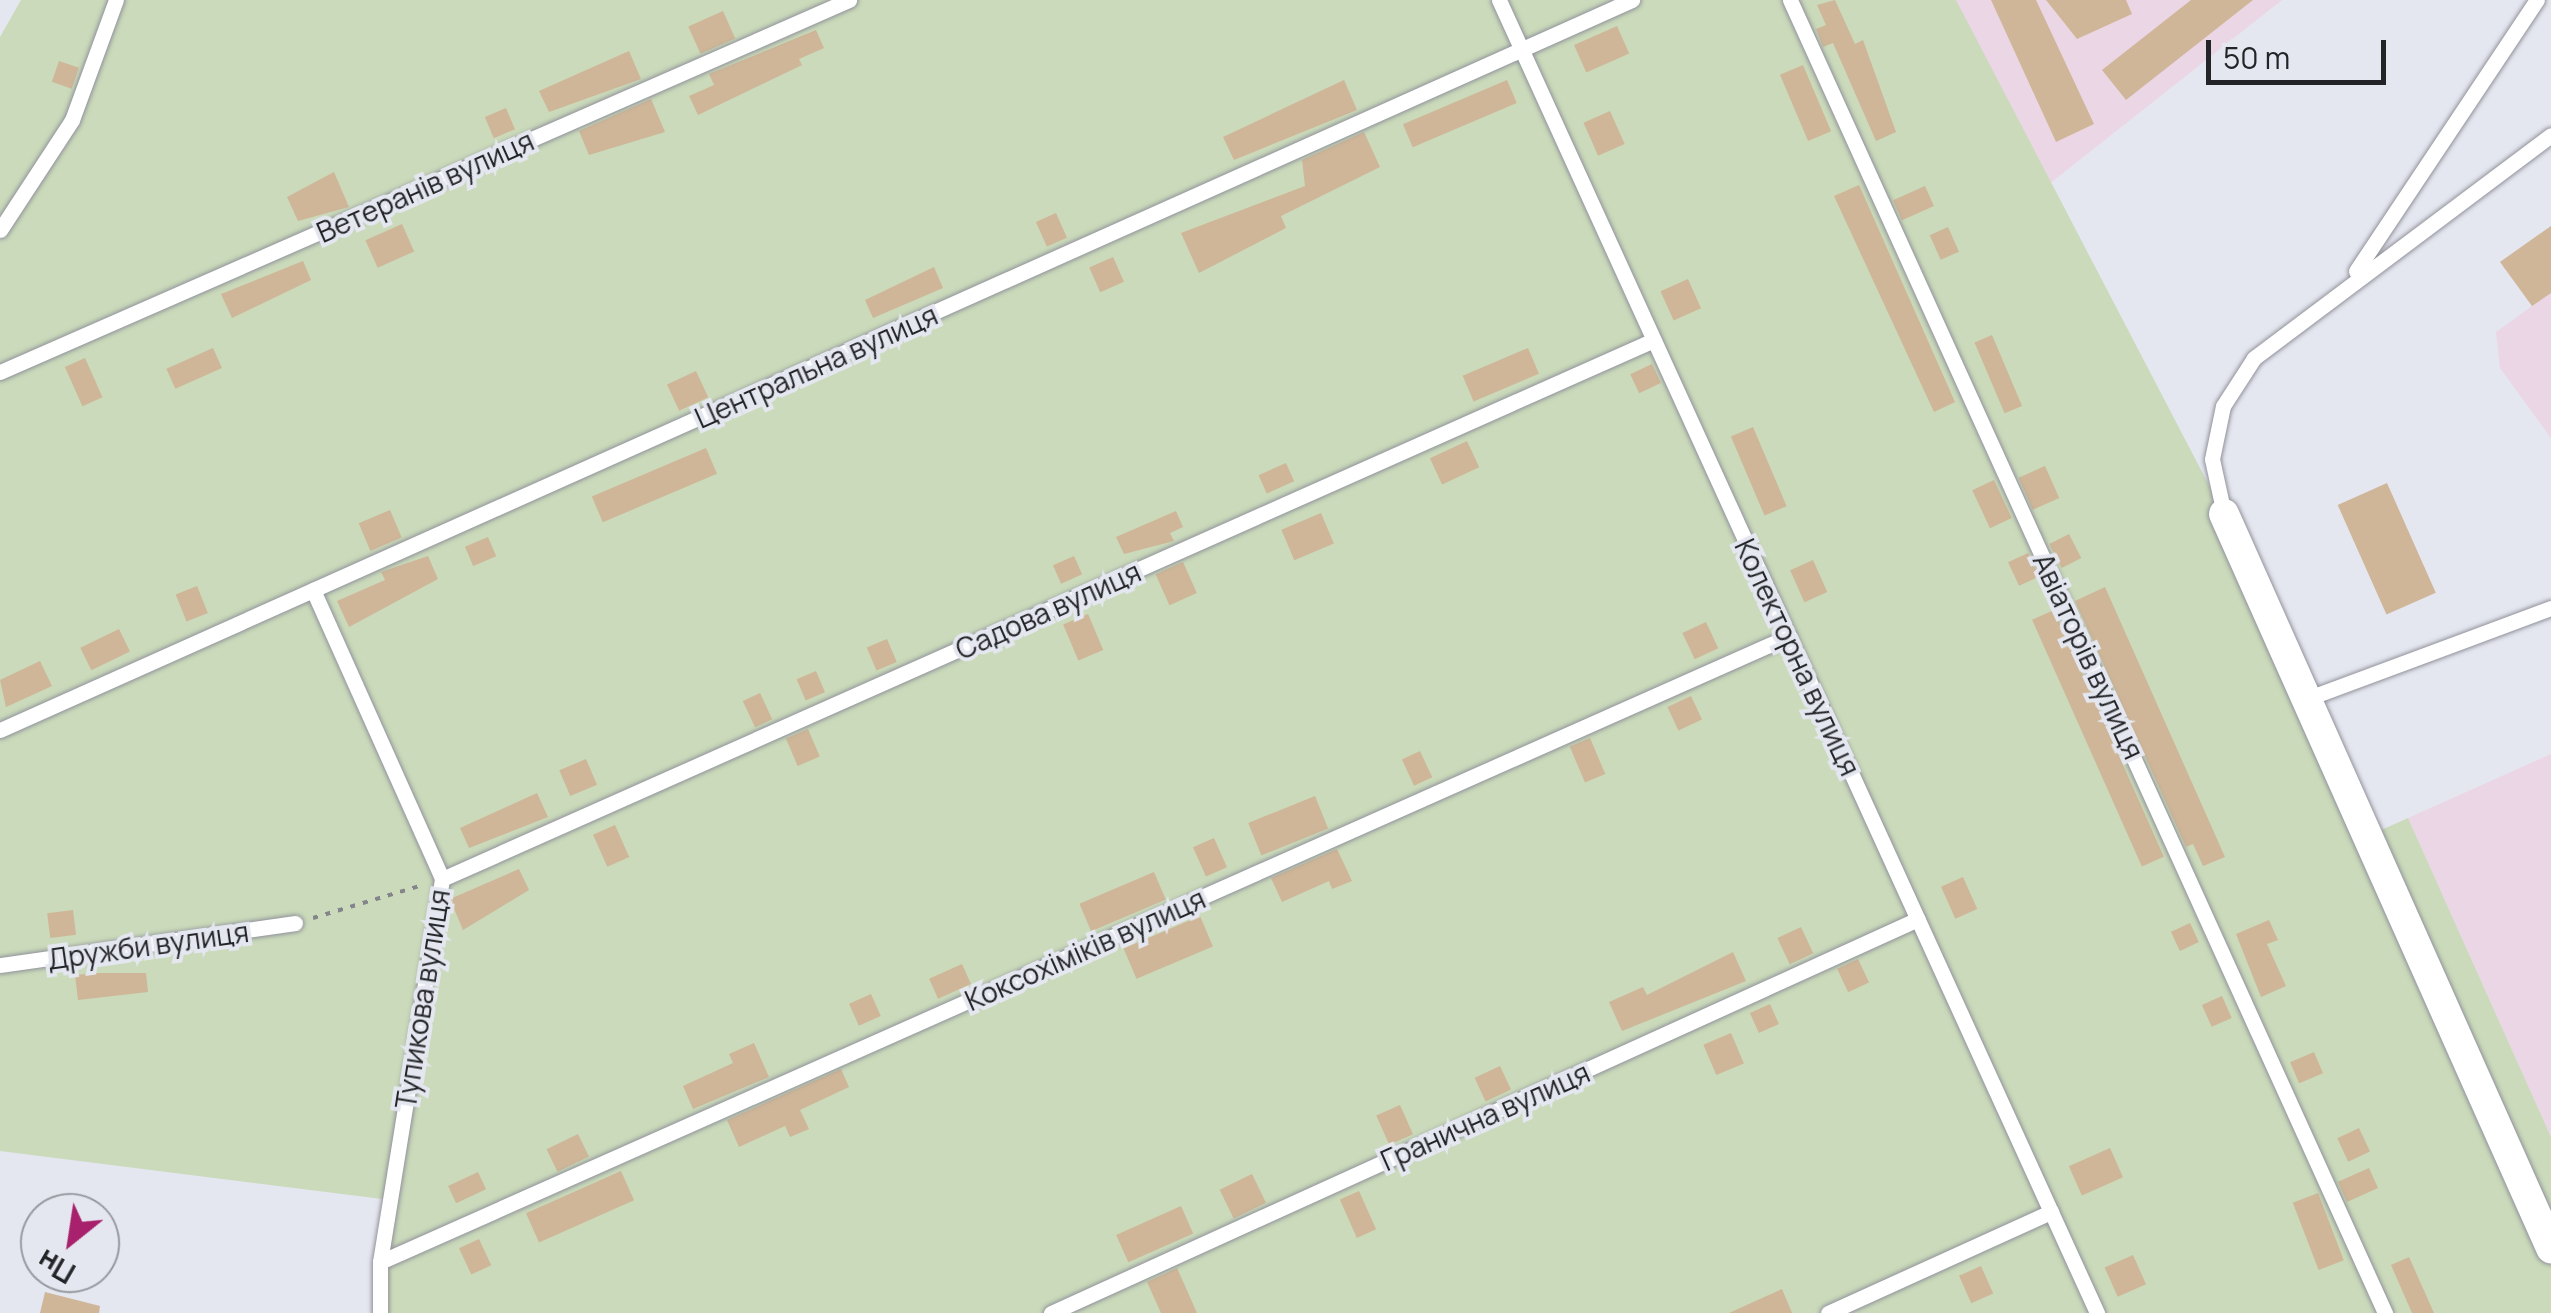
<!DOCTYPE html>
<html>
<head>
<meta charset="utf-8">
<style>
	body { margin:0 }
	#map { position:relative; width:2551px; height:1313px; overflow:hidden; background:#e5e7f0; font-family:Manrope,sans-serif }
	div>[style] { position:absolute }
	.industrial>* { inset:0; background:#ebd6e5 }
	.green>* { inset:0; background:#cadaba }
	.building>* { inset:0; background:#cfb698; transform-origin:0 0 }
	.path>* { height:4px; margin-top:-2px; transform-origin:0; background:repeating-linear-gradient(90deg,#84858b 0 5px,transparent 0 13px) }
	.roads { filter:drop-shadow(0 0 2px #91929b) drop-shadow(0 0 2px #91929b) }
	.lane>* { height:15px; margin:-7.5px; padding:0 7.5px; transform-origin:7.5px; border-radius:7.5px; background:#fff }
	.street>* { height:30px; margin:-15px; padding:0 15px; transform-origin:15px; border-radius:15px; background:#fff }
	span { translate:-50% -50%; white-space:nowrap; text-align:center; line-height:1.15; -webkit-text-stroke:8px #e5e7f0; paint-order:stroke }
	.street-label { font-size:28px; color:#232427 }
	.north { position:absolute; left:20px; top:1193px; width:100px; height:100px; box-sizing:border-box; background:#e5e7f0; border:2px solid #9799a0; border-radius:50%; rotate:210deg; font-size:28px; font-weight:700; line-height:40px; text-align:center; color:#232427 }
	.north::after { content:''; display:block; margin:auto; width:35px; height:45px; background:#a7216c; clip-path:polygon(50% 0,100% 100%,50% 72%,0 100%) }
	.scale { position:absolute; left:2206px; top:40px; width:180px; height:45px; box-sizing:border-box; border:5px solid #232427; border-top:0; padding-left:12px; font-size:30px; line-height:35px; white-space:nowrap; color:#232427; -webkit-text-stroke:8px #e5e7f0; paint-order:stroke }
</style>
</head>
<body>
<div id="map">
	<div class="industrial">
		<i style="clip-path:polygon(1956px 0,2282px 0,2048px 185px)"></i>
		<i style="clip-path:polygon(2551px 226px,2551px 438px,2500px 368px,2496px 332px,2532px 306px,2500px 262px)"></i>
		<i style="clip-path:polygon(2551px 754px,2551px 1137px,2408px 818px)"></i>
	</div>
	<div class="green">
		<i style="clip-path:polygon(21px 0,1612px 0,1616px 7px,1632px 0,1956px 0,2224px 514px,2368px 836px,2408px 818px,2551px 1137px,2551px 1313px,380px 1313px,390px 1200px,0 1151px,0 37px)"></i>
	</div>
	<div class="building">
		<i style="clip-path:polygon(1835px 0,1855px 44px,1863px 40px,1896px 132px,1876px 141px,1833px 43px,1823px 47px,1816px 29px,1826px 25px,1817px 5px)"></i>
		<i style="clip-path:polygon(1991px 0,2036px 0,2094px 124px,2056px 142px)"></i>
		<i style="clip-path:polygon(2046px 0,2126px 0,2132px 14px,2077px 39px)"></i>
		<i style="clip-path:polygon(2191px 0,2253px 0,2126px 100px,2102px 70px)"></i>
		<i style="left:723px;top:11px;width:30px;height:38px;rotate:66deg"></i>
		<i style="left:1617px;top:26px;width:30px;height:47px;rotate:66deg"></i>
		<i style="clip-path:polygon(816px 30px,824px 48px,799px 59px,802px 65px,698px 115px,689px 96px,714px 85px,709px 74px)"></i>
		<i style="clip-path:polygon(629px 51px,641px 79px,549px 112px,539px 91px)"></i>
		<i style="left:59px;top:61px;width:21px;height:22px;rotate:19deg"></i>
		<i style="left:1803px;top:65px;width:72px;height:25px;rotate:67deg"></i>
		<i style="clip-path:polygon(1344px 80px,1357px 110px,1234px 160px,1223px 137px)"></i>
		<i style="left:1507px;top:80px;width:25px;height:113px;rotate:67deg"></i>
		<i style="clip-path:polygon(651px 99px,665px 132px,589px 155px,579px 131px)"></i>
		<i style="left:506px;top:108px;width:23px;height:23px;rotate:67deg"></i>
		<i style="left:1610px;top:111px;width:36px;height:29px;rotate:66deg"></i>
		<i style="clip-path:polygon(1364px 132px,1380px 167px,1281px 216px,1286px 228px,1199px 273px,1181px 233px,1305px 186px,1302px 160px)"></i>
		<i style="clip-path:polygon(334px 172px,349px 207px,298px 221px,287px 197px)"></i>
		<i style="clip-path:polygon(1859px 185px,1955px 402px,1934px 412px,1834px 196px)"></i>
		<i style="left:1925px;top:186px;width:22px;height:35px;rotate:66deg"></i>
		<i style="left:1056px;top:213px;width:27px;height:22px;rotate:66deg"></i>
		<i style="left:402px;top:224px;width:30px;height:40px;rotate:66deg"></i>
		<i style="clip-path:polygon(2551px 226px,2551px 293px,2532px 306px,2500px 262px)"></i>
		<i style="left:1948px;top:227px;width:27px;height:20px;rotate:66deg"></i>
		<i style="left:1113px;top:257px;width:27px;height:26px;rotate:66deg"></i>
		<i style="clip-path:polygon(303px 261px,311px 280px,232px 318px,221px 294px)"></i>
		<i style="clip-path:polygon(934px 267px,943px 288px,873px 318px,865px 300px)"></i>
		<i style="left:1688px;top:279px;width:32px;height:30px;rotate:66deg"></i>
		<i style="left:1992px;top:335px;width:77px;height:19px;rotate:67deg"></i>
		<i style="left:213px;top:348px;width:22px;height:51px;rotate:66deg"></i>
		<i style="left:1528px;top:348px;width:28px;height:71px;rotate:67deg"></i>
		<i style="left:85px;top:358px;width:43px;height:22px;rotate:66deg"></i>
		<i style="left:1652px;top:364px;width:21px;height:24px;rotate:65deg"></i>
		<i style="left:696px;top:371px;width:29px;height:32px;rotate:65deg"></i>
		<i style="left:1753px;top:427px;width:86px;height:24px;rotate:67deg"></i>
		<i style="left:1467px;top:441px;width:29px;height:41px;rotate:65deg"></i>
		<i style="left:706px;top:448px;width:28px;height:124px;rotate:67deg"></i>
		<i style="left:1286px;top:463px;width:20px;height:30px;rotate:66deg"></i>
		<i style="left:2045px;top:466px;width:35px;height:29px;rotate:66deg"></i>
		<i style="left:1994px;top:480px;width:42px;height:24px;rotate:65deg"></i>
		<i style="left:2387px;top:483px;width:120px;height:54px;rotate:66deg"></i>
		<i style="left:390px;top:510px;width:30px;height:34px;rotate:67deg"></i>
		<i style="clip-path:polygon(1176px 511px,1183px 527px,1170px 533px,1174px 541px,1124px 554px,1116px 537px)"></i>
		<i style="left:1321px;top:513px;width:33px;height:43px;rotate:67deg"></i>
		<i style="left:2069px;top:534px;width:27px;height:22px;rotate:63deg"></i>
		<i style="left:488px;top:537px;width:21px;height:25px;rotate:67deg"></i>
		<i style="left:2028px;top:553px;width:26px;height:22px;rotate:65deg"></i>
		<i style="clip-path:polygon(428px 556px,438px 579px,349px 627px,337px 601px,385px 580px,381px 572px)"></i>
		<i style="left:1074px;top:556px;width:20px;height:23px;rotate:66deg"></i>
		<i style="left:1813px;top:560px;width:35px;height:25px;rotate:66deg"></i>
		<i style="left:1183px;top:562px;width:34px;height:30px;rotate:66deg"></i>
		<i style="left:197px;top:586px;width:29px;height:23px;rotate:68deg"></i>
		<i style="clip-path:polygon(2105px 587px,2225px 857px,2203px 866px,2193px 844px,2186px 847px,2075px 601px)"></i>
		<i style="left:2054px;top:610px;width:270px;height:24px;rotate:66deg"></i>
		<i style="left:1088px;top:614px;width:39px;height:27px;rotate:67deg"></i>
		<i style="left:1706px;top:622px;width:29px;height:26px;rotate:65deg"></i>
		<i style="left:119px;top:629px;width:25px;height:43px;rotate:64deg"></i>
		<i style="left:887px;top:639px;width:25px;height:22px;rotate:67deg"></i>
		<i style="clip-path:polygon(40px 661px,52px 686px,6px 707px,0 680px)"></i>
		<i style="left:816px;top:671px;width:23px;height:21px;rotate:67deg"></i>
		<i style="left:760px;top:693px;width:29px;height:19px;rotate:65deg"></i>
		<i style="left:1691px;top:696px;width:26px;height:26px;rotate:65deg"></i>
		<i style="left:808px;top:729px;width:30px;height:24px;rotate:67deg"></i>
		<i style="left:1590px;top:738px;width:39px;height:22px;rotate:67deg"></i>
		<i style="left:1420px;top:751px;width:29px;height:20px;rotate:65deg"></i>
		<i style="left:586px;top:759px;width:28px;height:29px;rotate:67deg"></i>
		<i style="clip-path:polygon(537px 793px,548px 817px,469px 848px,460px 828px)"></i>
		<i style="left:1315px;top:796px;width:35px;height:72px;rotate:68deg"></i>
		<i style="left:615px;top:825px;width:35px;height:24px;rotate:66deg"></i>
		<i style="left:1214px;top:838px;width:32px;height:23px;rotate:66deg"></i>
		<i style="clip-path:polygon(1337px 849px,1352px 881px,1332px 889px,1329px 881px,1282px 902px,1271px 878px)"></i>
		<i style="clip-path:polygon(519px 869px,529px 890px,463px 930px,450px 899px)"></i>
		<i style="left:1154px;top:872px;width:30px;height:81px;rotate:67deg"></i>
		<i style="left:1963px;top:877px;width:35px;height:24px;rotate:66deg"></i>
		<i style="left:73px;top:910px;width:25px;height:26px;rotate:83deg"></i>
		<i style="left:1200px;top:916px;width:33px;height:83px;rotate:67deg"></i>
		<i style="clip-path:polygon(2269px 920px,2278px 940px,2267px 944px,2286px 986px,2261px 997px,2236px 934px)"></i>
		<i style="left:2190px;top:923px;width:21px;height:21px;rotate:65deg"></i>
		<i style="left:1801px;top:927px;width:29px;height:26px;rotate:65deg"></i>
		<i style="clip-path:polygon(1733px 952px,1746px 981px,1622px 1031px,1609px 1002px,1643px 987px,1647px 995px)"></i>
		<i style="left:1858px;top:959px;width:26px;height:23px;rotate:65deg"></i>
		<i style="left:962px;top:964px;width:22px;height:36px;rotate:66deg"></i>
		<i style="clip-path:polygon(98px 973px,146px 973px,148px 992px,78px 1000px,75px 975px)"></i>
		<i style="left:871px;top:994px;width:24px;height:24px;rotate:66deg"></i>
		<i style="left:2222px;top:996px;width:24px;height:22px;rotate:66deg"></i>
		<i style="left:1770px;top:1004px;width:22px;height:22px;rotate:66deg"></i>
		<i style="left:1731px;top:1033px;width:33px;height:30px;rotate:67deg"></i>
		<i style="clip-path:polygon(754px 1043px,769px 1077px,693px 1109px,683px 1086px,733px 1063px,729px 1054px)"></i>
		<i style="left:2314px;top:1052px;width:23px;height:26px;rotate:67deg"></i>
		<i style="left:1500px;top:1066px;width:26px;height:28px;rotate:65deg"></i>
		<i style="clip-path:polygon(841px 1069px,849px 1087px,800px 1110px,809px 1129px,790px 1137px,785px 1126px,739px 1147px,727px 1120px)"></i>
		<i style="left:1400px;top:1105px;width:32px;height:26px;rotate:66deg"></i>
		<i style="left:2359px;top:1128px;width:26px;height:24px;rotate:65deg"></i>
		<i style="left:578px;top:1134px;width:25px;height:35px;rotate:64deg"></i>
		<i style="left:2110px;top:1148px;width:32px;height:45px;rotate:66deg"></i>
		<i style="left:2369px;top:1168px;width:22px;height:34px;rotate:66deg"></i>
		<i style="left:621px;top:1171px;width:32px;height:104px;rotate:66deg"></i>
		<i style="left:478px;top:1172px;width:19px;height:33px;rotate:65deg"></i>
		<i style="left:1252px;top:1174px;width:32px;height:36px;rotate:64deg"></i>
		<i style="left:1359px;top:1191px;width:42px;height:21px;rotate:66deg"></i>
		<i style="left:2318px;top:1193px;width:72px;height:27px;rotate:69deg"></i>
		<i style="left:1181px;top:1206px;width:30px;height:71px;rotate:66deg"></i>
		<i style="left:479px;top:1239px;width:29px;height:22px;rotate:65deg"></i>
		<i style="left:2133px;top:1255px;width:32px;height:31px;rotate:66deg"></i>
		<i style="clip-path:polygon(2409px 1257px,2434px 1313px,2412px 1313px,2391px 1265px)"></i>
		<i style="left:1981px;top:1266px;width:30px;height:24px;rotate:66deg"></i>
		<i style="clip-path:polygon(1177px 1268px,1197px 1313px,1161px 1313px,1147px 1282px)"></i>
		<i style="clip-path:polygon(1782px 1289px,1792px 1313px,1729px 1313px)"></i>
		<i style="clip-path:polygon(45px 1292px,100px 1306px,99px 1313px,40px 1313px)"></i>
	</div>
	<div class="path">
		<i style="left:313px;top:918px;width:115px;rotate:-16.7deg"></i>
	</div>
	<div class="roads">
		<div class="lane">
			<i style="left:1499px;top:0;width:1443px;rotate:65.51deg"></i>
			<i style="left:1790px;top:0;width:1442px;rotate:65.62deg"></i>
			<i style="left:0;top:230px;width:131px;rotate:-56.8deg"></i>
			<i style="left:72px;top:120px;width:128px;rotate:-69.9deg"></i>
			<i style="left:2356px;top:271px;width:326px;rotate:-56.3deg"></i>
			<i style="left:0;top:372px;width:927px;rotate:-23.66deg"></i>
			<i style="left:2224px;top:514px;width:56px;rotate:-102.3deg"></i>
			<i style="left:2212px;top:459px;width:54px;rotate:-78.3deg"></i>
			<i style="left:2223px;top:406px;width:57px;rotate:-57.1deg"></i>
			<i style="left:2254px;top:358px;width:371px;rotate:-36.9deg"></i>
			<i style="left:313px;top:590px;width:316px;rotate:65.9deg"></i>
			<i style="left:442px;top:879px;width:388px;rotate:99.2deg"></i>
			<i style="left:380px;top:1262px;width:51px;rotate:90deg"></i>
			<i style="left:2306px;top:699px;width:261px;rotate:-20.4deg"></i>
			<i style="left:0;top:730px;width:1788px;rotate:-24.1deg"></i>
			<i style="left:442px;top:879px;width:1326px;rotate:-23.98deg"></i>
			<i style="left:0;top:965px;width:298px;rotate:-8.1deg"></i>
			<i style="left:380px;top:1262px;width:1542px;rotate:-23.95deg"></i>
			<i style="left:1051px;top:1313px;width:952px;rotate:-24.44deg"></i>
			<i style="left:1828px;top:1313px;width:245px;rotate:-24.4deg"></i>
		</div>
		<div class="street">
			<i style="left:2224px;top:514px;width:804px;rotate:65.99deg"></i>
		</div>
	</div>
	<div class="street-label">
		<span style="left:425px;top:186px;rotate:-24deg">Ветеранів вулиця</span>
		<span style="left:816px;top:366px;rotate:-24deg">Центральна вулиця</span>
		<span style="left:1048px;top:610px;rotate:-24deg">Садова вулиця</span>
		<span style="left:2089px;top:656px;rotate:65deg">Авіаторів вулиця</span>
		<span style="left:1798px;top:657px;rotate:65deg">Колекторна вулиця</span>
		<span style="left:148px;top:945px;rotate:-8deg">Дружби вулиця</span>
		<span style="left:1085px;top:949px;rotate:-24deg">Коксохіміків вулиця</span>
		<span style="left:422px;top:999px;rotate:-81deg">Тупикова вулиця</span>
		<span style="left:1485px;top:1116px;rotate:-24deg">Гранична вулиця</span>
	</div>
	<div class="north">Пн</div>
	<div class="scale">50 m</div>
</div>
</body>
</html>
